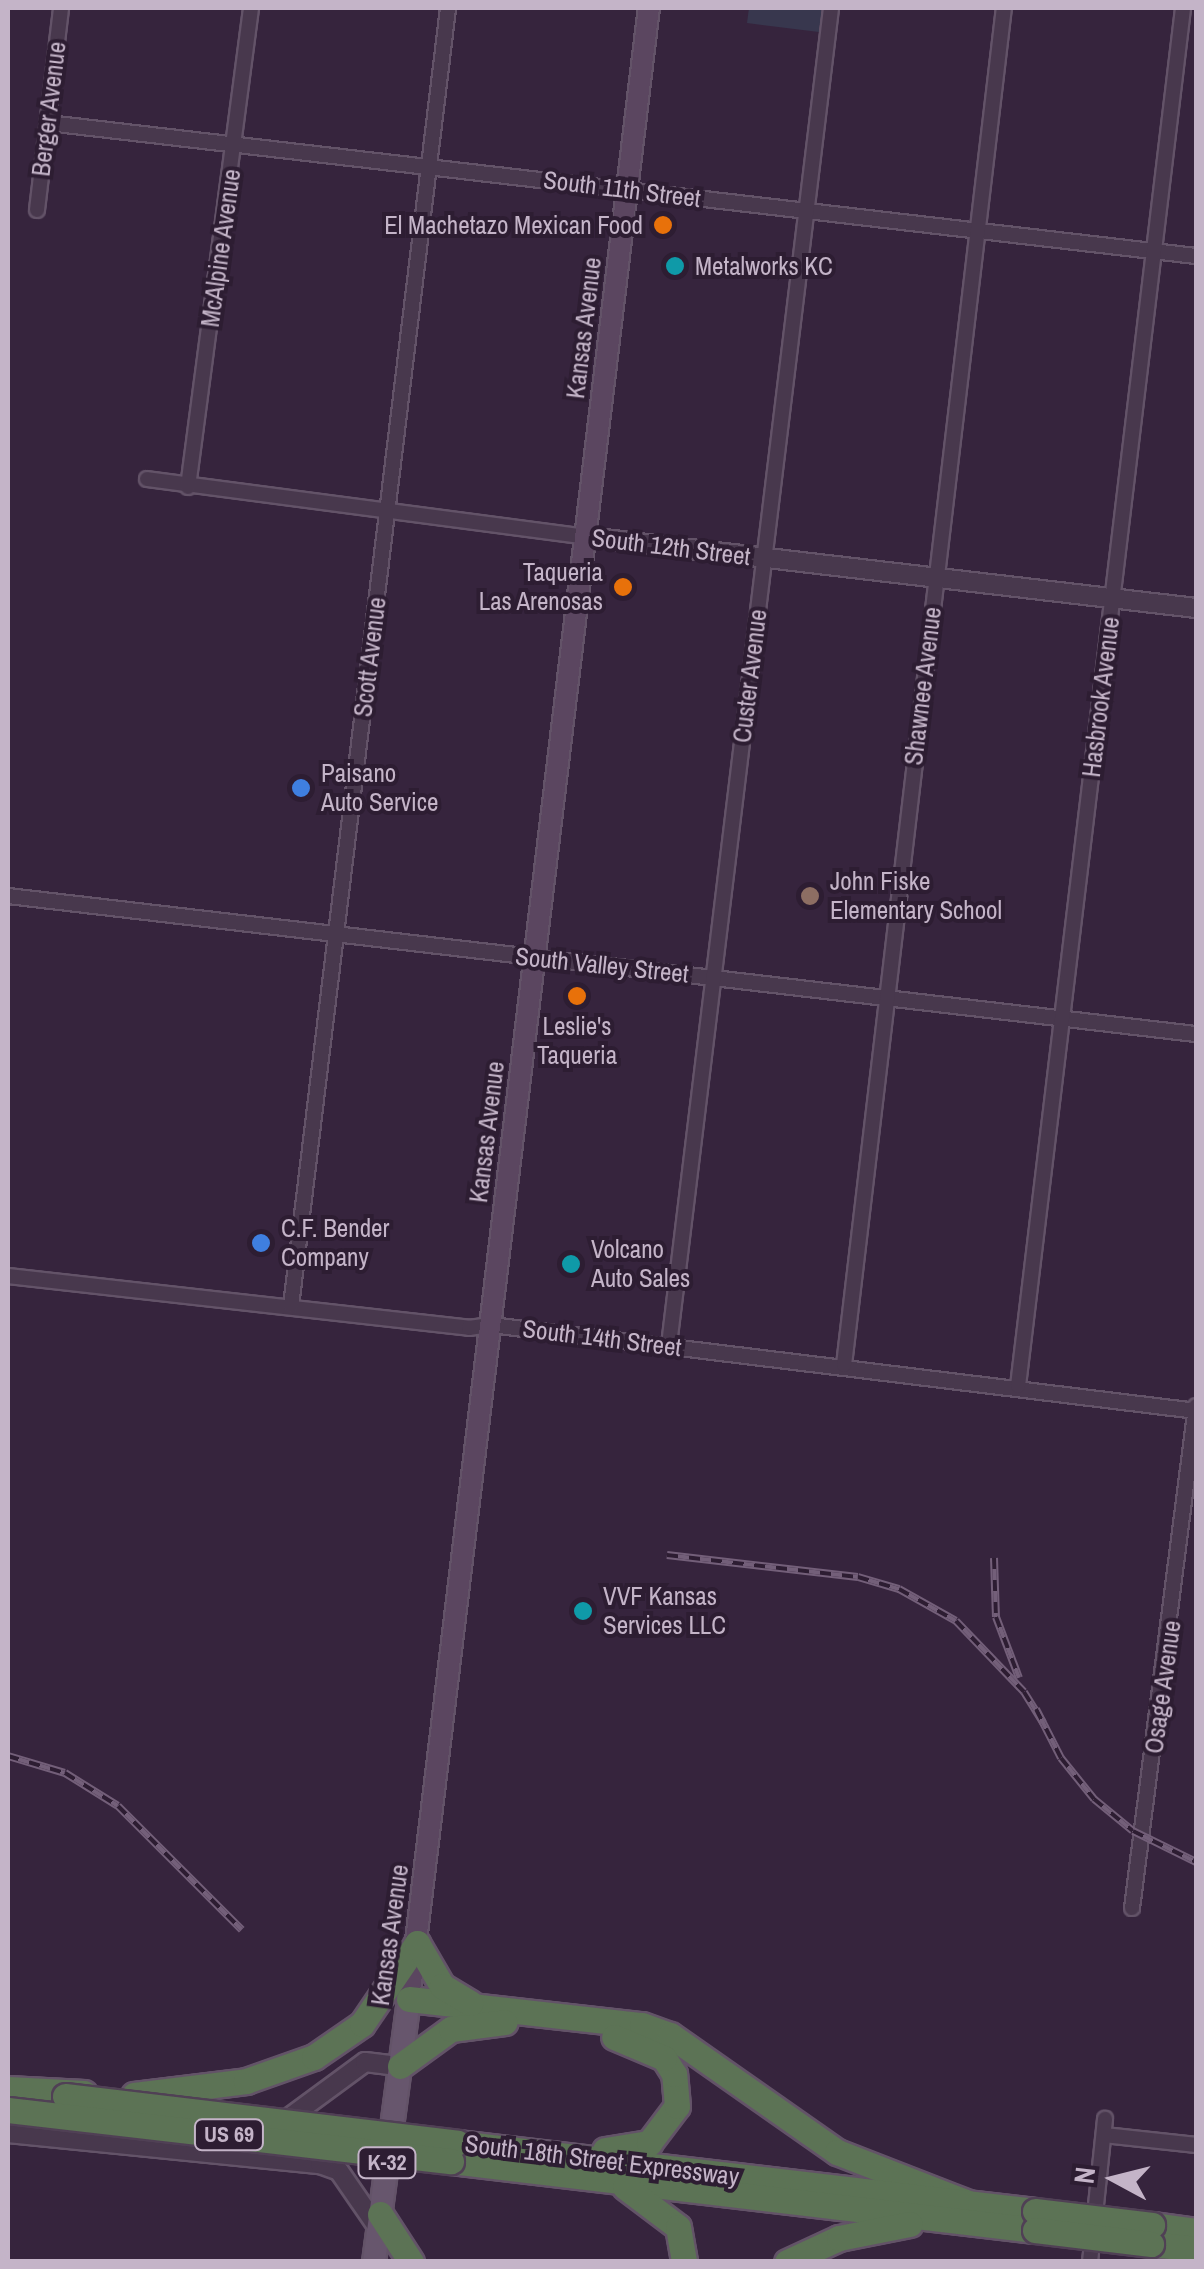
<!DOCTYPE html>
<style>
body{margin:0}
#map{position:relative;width:1204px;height:2269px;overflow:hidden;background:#36243d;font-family:"Archivo Narrow",sans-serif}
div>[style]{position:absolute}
.green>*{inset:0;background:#38374e}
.roads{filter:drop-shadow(2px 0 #635368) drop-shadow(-2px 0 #635368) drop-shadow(0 2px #635368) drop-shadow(0 -2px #635368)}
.minor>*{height:14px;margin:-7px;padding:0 7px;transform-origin:7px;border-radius:7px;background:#48384d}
.tertiary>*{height:18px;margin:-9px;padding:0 9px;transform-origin:9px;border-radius:9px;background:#48384d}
.secondary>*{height:20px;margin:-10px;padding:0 10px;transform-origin:10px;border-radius:10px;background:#5b4660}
.primary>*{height:22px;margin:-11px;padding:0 11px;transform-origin:11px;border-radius:11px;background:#67566d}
.motorway>*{height:25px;margin:-12.5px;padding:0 12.5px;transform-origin:12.5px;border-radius:12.5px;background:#5c7355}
.rail>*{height:8px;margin-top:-4px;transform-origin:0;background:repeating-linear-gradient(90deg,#2d1d32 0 11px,#735f79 0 22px);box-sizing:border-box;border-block:2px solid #735f79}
.bridges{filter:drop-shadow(2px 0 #504055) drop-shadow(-2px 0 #504055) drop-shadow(0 2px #504055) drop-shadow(0 -2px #504055)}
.motorway-bridge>*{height:25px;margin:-12.5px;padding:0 12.5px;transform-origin:12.5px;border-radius:12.5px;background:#5c7355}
.dots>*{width:28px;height:28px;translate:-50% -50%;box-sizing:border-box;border:5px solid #2d1d32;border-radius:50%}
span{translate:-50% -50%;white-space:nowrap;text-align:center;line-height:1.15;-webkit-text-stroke:8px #2d1d32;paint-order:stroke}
.shield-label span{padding:2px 8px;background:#2d1d32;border:2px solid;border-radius:8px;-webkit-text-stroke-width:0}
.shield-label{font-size:22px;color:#c4b4c8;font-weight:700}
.street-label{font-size:25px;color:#c4b4c8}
.poi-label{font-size:25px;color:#c4b4c8}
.right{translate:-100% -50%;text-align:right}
.left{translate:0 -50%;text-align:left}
.frame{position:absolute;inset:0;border:10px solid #c4b4c8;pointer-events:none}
.north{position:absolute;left:1064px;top:2129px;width:100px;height:100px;-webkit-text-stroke:8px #2d1d32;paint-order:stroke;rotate:277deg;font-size:28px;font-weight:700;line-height:40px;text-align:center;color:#c4b4c8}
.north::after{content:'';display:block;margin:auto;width:35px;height:45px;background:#c4b4c8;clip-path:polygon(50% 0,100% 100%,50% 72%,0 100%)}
</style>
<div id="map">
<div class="green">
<div style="clip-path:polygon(749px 8px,822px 8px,819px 32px,747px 23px)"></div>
</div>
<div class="roads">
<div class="minor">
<div style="left:48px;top:123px;width:1156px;rotate:6.61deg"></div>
<div style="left:37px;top:210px;width:203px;rotate:-83.2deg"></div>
<div style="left:147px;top:479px;width:444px;rotate:7.5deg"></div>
<div style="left:188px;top:487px;width:483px;rotate:-82.5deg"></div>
<div style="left:8px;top:896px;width:1196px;rotate:6.63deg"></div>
<div style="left:8px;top:1276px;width:464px;rotate:6.4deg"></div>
<div style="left:469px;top:1328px;width:22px;rotate:-8deg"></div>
<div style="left:491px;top:1325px;width:710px;rotate:6.95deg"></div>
<div style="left:291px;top:1306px;width:1307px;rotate:-83.1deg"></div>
<div style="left:669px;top:1345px;width:1347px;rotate:-83.09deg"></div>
<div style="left:844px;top:1365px;width:1366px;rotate:-83.28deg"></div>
<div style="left:1018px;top:1386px;width:1388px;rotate:-83.17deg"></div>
<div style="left:1132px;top:1908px;width:506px;rotate:-82.73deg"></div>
<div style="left:1104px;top:2135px;width:93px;rotate:6.2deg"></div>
<div style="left:1090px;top:2262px;width:144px;rotate:-84deg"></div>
</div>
<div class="tertiary">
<div style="left:587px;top:537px;width:613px;rotate:6.65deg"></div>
<div style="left:278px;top:2126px;width:108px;rotate:-36.3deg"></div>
<div style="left:365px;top:2062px;width:35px;rotate:7deg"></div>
<div style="left:8px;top:2133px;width:314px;rotate:5.7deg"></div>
<div style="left:320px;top:2164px;width:20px;rotate:20deg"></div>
<div style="left:339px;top:2171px;width:70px;rotate:55.4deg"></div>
</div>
<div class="secondary">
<div style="left:409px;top:1999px;width:2005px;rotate:-83.13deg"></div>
</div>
<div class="primary">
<div style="left:374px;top:2262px;width:265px;rotate:-82.4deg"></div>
</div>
<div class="motorway">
<div style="left:409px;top:1999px;width:234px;rotate:6.4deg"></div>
<div style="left:642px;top:2025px;width:30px;rotate:20deg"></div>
<div style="left:670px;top:2035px;width:204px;rotate:35deg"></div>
<div style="left:837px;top:2152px;width:138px;rotate:21.2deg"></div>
<div style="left:400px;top:2066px;width:63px;rotate:-36deg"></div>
<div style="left:451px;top:2029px;width:54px;rotate:-7.4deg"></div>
<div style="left:8px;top:2089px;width:76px;rotate:3deg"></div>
<div style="left:134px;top:2095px;width:113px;rotate:-7.1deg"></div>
<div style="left:246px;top:2081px;width:72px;rotate:-19.4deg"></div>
<div style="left:314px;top:2057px;width:58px;rotate:-34.5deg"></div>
<div style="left:362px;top:2024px;width:98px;rotate:-55.8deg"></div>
<div style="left:417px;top:1943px;width:50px;rotate:59.8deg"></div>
<div style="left:442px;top:1986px;width:33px;rotate:31deg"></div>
<div style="left:457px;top:2143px;width:582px;rotate:6.71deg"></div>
<div style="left:605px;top:2150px;width:45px;rotate:-9deg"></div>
<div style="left:649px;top:2143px;width:46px;rotate:-52.9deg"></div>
<div style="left:677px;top:2106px;width:32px;rotate:-95deg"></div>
<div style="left:674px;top:2074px;width:19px;rotate:-122deg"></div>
<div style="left:664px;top:2058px;width:54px;rotate:-157.2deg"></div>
<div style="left:451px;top:2161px;width:588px;rotate:6.74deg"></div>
<div style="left:625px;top:2187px;width:66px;rotate:37deg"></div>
<div style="left:678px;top:2227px;width:36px;rotate:80deg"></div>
<div style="left:380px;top:2214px;width:57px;rotate:57.1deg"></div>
<div style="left:1152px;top:2225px;width:44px;rotate:7.8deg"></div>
<div style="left:1151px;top:2244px;width:45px;rotate:6.3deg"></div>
<div style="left:787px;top:2262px;width:57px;rotate:-24.8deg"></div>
<div style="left:839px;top:2238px;width:72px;rotate:-11.2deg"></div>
</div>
</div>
<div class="rail">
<div style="left:667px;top:1555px;width:192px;rotate:6.6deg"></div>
<div style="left:858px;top:1577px;width:43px;rotate:16.3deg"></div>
<div style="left:899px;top:1589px;width:65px;rotate:29.3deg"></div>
<div style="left:956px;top:1621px;width:98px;rotate:46.2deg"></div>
<div style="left:1024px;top:1692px;width:36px;rotate:58deg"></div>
<div style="left:994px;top:1558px;width:59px;rotate:88.1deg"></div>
<div style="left:996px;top:1617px;width:65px;rotate:69.3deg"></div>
<div style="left:1036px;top:1709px;width:55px;rotate:63deg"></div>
<div style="left:1061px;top:1758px;width:53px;rotate:51.2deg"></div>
<div style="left:1094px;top:1799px;width:50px;rotate:39.4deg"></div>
<div style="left:1133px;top:1831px;width:70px;rotate:26.2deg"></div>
<div style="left:8px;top:1756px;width:59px;rotate:16.6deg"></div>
<div style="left:65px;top:1773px;width:62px;rotate:31.9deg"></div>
<div style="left:118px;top:1806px;width:175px;rotate:45deg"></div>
</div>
<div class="bridges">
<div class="motorway-bridge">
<div style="left:65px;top:2096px;width:395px;rotate:6.8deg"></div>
<div style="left:8px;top:2110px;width:446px;rotate:6.6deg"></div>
<div style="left:1035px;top:2211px;width:118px;rotate:6.8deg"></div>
<div style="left:1035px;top:2230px;width:117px;rotate:6.9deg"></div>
</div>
</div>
<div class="dots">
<div style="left:663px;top:225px;background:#e8710a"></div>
<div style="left:675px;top:266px;background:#0f9aa8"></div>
<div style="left:623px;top:587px;background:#e8710a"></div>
<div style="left:301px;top:788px;background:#3f7fe0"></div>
<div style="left:810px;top:896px;background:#8d6e63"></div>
<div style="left:577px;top:996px;background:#e8710a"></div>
<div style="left:261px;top:1243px;background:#3f7fe0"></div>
<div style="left:571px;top:1264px;background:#0f9aa8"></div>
<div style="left:583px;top:1611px;background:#0f9aa8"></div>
</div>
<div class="shield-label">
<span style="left:229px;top:2135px">US 69</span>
<span style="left:387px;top:2163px">K-32</span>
</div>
<div class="street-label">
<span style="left:49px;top:109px;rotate:-83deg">Berger Avenue</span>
<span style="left:622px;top:189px;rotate:7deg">South 11th Street</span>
<span style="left:221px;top:248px;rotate:-82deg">McAlpine Avenue</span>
<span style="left:584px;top:328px;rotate:-83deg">Kansas Avenue</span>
<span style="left:671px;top:547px;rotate:7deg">South 12th Street</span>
<span style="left:370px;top:657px;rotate:-83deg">Scott Avenue</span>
<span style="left:750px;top:676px;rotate:-83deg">Custer Avenue</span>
<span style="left:923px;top:686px;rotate:-83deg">Shawnee Avenue</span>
<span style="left:1101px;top:697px;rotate:-83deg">Hasbrook Avenue</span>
<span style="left:602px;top:965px;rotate:6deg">South Valley Street</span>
<span style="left:487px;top:1132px;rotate:-83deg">Kansas Avenue</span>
<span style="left:602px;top:1338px;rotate:7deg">South 14th Street</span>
<span style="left:1163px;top:1687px;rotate:-82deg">Osage Avenue</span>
<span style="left:390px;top:1935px;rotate:-82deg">Kansas Avenue</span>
<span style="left:602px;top:2160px;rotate:7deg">South 18th Street Expressway</span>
</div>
<div class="poi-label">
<span class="right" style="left:643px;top:225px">El Machetazo Mexican Food</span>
<span class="left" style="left:695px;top:266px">Metalworks KC</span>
<span class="right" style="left:603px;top:587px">Taqueria<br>Las Arenosas</span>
<span class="left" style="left:321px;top:788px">Paisano<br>Auto Service</span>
<span class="left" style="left:830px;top:896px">John Fiske<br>Elementary School</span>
<span style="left:577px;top:1041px">Leslie's<br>Taqueria</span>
<span class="left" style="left:281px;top:1243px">C.F. Bender<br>Company</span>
<span class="left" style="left:591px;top:1264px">Volcano<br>Auto Sales</span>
<span class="left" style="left:603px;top:1611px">VVF Kansas<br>Services LLC</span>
</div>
<div class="frame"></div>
<div class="north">N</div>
</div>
